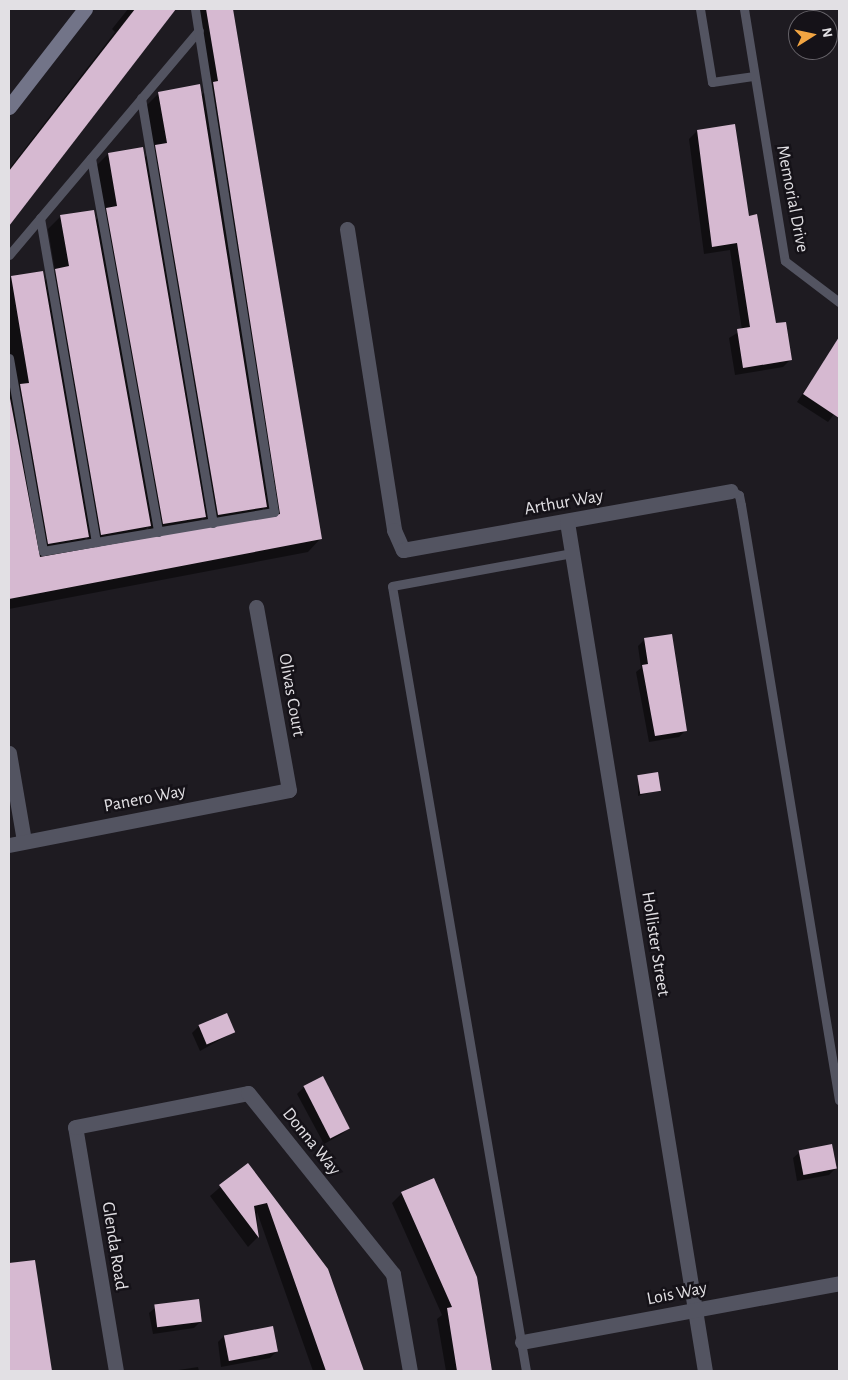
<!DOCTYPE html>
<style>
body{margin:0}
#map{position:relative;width:848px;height:1380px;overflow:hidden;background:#1e1b21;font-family:"Alegreya Sans",sans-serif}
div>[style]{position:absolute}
.shadow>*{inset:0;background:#0007}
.building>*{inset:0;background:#d6b9d1;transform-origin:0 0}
.lane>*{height:9px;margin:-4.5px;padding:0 4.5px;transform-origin:4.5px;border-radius:4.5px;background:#535461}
.street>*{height:15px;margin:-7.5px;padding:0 7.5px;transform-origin:7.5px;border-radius:7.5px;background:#535461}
.secondary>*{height:15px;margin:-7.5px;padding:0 7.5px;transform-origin:7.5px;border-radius:7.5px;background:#727488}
span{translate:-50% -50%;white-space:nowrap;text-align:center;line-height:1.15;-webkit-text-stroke:5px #151218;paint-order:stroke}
.street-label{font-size:18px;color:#e2e0e4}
.frame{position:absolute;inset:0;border:10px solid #e2e0e4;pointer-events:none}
.north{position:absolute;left:788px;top:10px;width:50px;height:50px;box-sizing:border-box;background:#151218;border:1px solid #67646a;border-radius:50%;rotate:80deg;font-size:14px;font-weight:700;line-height:20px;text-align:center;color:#e2e0e4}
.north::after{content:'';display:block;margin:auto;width:18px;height:22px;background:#f2a542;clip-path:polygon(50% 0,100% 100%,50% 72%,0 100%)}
</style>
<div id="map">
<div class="shadow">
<div style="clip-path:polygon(128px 9px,174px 9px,9px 224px,9px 169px,115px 32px,112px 29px)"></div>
<div style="clip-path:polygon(evenodd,195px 9px,231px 9px,321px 538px,308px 552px,9px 609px,9px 278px,42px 272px,43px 282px,55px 271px,48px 229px,61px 216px,95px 221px,103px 212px,95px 167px,108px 154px,144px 158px,153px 149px,146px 106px,159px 93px,201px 95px,205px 92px,195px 9px,264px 508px,266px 518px,250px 522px,264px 508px,195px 9px,203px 518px,205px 528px,116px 545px,136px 539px,148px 527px,150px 537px,191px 530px,203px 518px,195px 9px,87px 537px,89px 549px,72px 552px,87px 537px)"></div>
<div style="clip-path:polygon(697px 131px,748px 217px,775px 324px,790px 360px,783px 367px,735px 375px,729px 338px,742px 330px,730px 250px,704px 254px,689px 139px)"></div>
<div style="clip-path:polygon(830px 353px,839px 359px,839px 408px,828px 422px,797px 402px)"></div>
<div style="clip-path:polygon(645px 639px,686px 730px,679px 737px,649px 742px,636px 672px,641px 668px,638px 646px)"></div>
<div style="clip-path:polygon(638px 776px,659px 790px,638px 796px)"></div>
<div style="clip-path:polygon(199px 1026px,234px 1032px,200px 1051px,192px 1033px)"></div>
<div style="clip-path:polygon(304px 1087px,349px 1128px,342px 1134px,324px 1144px,297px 1094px)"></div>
<div style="clip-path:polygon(800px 1152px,836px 1168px,829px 1175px,797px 1181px,793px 1158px)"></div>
<div style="clip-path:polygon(247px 1164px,327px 1270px,363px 1371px,313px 1371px,257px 1212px,258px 1237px,248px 1247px,210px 1196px)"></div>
<div style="clip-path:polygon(402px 1193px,476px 1277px,491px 1371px,446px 1371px,437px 1319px,442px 1315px,392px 1203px)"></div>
<div style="clip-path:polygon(33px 1261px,51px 1371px,9px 1371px,9px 1265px)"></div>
<div style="clip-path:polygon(156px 1307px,201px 1321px,194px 1328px,153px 1334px,149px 1313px)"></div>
<div style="clip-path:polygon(272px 1327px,276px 1352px,270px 1358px,221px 1367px,218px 1342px,224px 1336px)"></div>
<div style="clip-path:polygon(198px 1367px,199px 1371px,172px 1371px)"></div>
</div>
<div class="building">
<div style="clip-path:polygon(135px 9px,176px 9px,9px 226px,9px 171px)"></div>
<div style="clip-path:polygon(206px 9px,233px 9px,322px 539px,9px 599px,9px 393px,40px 557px,280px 514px,213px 82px,218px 81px)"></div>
<div style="clip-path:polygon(200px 84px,267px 507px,218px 515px,155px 145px,167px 143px,158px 92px)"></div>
<div style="clip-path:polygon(735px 124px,749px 216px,757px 214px,776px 323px,786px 322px,792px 360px,743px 368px,737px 329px,750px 327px,737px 243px,712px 247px,697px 130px)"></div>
<div style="clip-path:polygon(143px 147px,206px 517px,163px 524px,106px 208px,117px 206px,108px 153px)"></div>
<div style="clip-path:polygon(94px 210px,151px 526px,101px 535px,55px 269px,69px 266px,60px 215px)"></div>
<div style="clip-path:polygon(43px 271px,89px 537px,48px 544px,20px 384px,29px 383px,11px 276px)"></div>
<div style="clip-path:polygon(839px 337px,839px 418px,803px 394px)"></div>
<div style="clip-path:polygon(672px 634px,687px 731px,655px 736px,642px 665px,648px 664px,644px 638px)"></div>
<div style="left:658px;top:772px;width:19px;height:21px;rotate:81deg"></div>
<div style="left:227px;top:1013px;width:21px;height:31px;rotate:67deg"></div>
<div style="left:323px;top:1076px;width:59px;height:22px;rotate:63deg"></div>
<div style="left:832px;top:1144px;width:25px;height:34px;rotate:79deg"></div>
<div style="clip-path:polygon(248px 1163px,328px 1269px,364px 1371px,326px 1371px,267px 1203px,254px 1206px,259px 1238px,219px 1185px)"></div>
<div style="clip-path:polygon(434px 1178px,477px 1277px,492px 1371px,457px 1371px,447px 1308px,452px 1307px,401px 1192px)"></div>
<div style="clip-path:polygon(35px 1260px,52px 1371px,9px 1371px,9px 1263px)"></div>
<div style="left:199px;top:1299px;width:23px;height:45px;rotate:83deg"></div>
<div style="left:273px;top:1326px;width:26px;height:50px;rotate:79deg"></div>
</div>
<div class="lane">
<div style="left:700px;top:9px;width:74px;rotate:80.7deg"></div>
<div style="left:712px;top:82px;width:41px;rotate:-8.3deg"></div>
<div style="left:744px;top:9px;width:255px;rotate:80.8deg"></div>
<div style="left:785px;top:261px;width:68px;rotate:37.2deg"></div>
<div style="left:141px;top:98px;width:431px;rotate:80.4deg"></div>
<div style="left:91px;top:158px;width:380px;rotate:79.8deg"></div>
<div style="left:40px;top:218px;width:329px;rotate:80.2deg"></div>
<div style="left:9px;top:255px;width:294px;rotate:-49.8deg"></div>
<div style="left:9px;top:358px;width:196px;rotate:80deg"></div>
<div style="left:43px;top:551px;width:234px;rotate:-9.6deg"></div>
<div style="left:274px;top:512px;width:509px;rotate:-98.93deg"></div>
<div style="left:731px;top:491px;width:9px;rotate:27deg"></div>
<div style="left:739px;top:495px;width:10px;rotate:79deg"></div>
<div style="left:741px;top:505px;width:603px;rotate:80.65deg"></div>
<div style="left:526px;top:1371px;width:796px;rotate:-99.69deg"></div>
<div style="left:392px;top:586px;width:183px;rotate:-10.4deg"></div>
</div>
<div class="street">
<div style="left:347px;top:229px;width:305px;rotate:81.1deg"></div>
<div style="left:394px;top:530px;width:22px;rotate:66deg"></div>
<div style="left:403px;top:550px;width:333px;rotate:-10.2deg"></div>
<div style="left:567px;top:522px;width:860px;rotate:80.77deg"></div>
<div style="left:9px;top:753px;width:89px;rotate:80.3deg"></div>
<div style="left:9px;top:845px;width:285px;rotate:-11.1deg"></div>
<div style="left:289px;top:790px;width:186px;rotate:-100.2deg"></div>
<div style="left:522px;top:1342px;width:322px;rotate:-10.5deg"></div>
<div style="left:116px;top:1371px;width:247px;rotate:-99.5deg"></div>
<div style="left:75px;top:1127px;width:176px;rotate:-11.1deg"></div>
<div style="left:248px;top:1093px;width:232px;rotate:51.3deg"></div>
<div style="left:393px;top:1274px;width:98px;rotate:80.1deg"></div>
</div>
<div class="secondary">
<div style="left:9px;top:107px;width:124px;rotate:-52.2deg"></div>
</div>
<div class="street-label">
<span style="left:792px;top:199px;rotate:79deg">Memorial Drive</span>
<span style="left:564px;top:503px;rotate:-10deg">Arthur Way</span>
<span style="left:291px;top:695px;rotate:80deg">Olivas Court</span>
<span style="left:145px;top:799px;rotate:-11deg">Panero Way</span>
<span style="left:655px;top:944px;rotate:81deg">Hollister Street</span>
<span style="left:311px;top:1142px;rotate:51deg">Donna Way</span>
<span style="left:114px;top:1246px;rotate:81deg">Glenda Road</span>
<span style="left:677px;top:1294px;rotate:-11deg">Lois Way</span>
</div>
<div class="frame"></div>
<div class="north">N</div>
</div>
